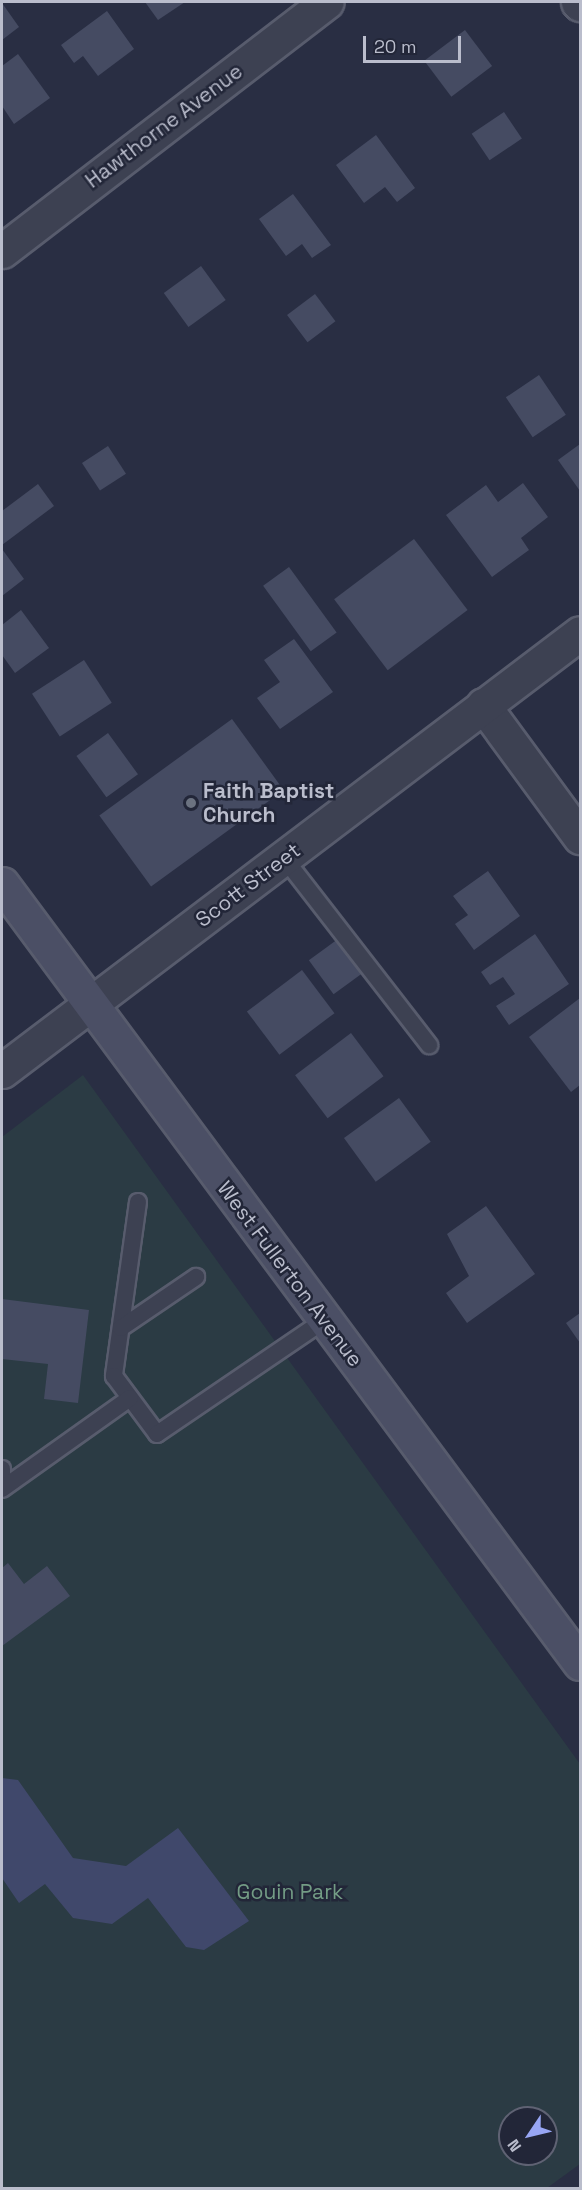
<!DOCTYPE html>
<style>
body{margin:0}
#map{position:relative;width:582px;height:2190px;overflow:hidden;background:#292e43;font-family:"Space Grotesk",sans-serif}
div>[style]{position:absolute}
.green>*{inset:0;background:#2b3b44}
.water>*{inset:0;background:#40486b}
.building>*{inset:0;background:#454b62;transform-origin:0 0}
.roads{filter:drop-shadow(2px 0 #585c6d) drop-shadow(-2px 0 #585c6d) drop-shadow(0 2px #585c6d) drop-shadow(0 -2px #585c6d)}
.lane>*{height:16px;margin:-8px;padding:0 8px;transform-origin:8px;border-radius:8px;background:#3d4152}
.street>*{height:33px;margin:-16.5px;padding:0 16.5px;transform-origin:16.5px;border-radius:16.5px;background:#3d4152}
.secondary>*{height:33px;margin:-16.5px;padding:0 16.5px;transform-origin:16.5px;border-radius:16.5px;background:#4b4f65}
.dots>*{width:16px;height:16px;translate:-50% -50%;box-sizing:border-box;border:3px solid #222638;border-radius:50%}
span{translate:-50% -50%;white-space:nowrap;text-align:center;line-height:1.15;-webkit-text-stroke:5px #222638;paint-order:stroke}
.street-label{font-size:21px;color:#babdcc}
.poi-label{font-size:21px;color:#babdcc;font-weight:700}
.left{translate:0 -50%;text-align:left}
.park-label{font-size:21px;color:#739c85}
.frame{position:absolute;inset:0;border:3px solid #babdcc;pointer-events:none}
.north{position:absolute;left:498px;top:2106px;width:60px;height:60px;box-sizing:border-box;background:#222638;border:2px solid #5f6273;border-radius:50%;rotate:235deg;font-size:16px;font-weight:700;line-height:24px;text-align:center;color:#babdcc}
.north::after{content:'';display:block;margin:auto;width:21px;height:27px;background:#98a6f4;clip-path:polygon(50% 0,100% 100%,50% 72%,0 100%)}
.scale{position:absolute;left:363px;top:36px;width:98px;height:27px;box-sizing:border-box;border:3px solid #babdcc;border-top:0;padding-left:8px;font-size:18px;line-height:21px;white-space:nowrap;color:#babdcc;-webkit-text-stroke:4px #222638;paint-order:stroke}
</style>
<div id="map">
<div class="green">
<div style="clip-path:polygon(evenodd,83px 1075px,580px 1764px,580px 2164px,547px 2188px,2px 2188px,2px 1137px,83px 1075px,510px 2118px,546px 2118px,546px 2154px,510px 2154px,510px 2118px)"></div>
</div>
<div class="water">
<div style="clip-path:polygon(2px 1778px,18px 1780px,73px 1858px,126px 1866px,178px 1828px,249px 1921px,204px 1950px,186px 1947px,148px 1898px,112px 1924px,73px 1918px,45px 1884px,19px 1903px,2px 1878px)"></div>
</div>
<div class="building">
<div style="clip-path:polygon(145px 2px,185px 2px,158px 20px)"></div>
<div style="clip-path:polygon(2px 3px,19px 27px,2px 40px)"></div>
<div style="clip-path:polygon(107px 11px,134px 49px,98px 76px,83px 56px,74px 63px,61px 45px)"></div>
<div style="left:465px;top:30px;width:45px;height:51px;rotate:53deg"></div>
<div style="clip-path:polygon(18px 54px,50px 98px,14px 124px,2px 106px,2px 66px)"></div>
<div style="left:504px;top:112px;width:32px;height:39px;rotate:56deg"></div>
<div style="clip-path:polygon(376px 135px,415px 188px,397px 202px,385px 187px,364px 203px,336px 165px)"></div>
<div style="clip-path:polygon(293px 194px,331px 245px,312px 258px,302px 244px,286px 256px,259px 219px)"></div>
<div style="left:201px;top:266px;width:42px;height:46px;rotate:54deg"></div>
<div style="left:315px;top:294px;width:34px;height:35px;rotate:53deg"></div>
<div style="left:539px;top:375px;width:48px;height:40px;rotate:56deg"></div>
<div style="clip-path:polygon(580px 444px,580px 491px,558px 460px)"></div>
<div style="left:108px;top:446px;width:33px;height:31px;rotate:57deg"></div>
<div style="clip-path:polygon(523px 483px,548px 517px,521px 538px,529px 550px,492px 577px,446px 515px,486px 485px,498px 502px)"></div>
<div style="clip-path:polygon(38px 484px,54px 506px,2px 545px,2px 511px)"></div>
<div style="left:414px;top:539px;width:89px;height:100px;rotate:53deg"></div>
<div style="clip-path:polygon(2px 549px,24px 579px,2px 596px)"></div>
<div style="left:289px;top:567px;width:81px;height:32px;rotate:54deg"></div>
<div style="clip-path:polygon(21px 610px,49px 648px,15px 673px,2px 655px,2px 625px)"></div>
<div style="clip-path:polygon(294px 639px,333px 692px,280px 729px,257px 698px,280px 682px,264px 660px)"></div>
<div style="left:84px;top:660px;width:51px;height:62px;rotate:57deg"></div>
<div style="left:232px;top:719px;width:88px;height:164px;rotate:54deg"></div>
<div style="left:108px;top:733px;width:51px;height:39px;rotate:54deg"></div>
<div style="clip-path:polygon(488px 871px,520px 916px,474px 950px,455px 924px,468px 915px,453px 896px)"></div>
<div style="clip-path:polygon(535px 934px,569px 984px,509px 1025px,496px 1006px,515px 994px,503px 977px,490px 985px,481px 972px)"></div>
<div style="left:338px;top:939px;width:42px;height:36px;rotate:54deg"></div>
<div style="left:302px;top:970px;width:54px;height:69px;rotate:53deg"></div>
<div style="clip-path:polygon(580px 998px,580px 1085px,571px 1092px,529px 1037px)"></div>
<div style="left:351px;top:1033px;width:54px;height:70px;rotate:53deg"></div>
<div style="left:399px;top:1098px;width:54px;height:68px;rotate:54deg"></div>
<div style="clip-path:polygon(486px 1206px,535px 1274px,467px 1323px,446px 1293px,469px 1276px,447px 1234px)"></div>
<div style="clip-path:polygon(2px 1299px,89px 1310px,78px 1403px,44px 1399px,48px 1364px,2px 1359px)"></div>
<div style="clip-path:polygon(580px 1313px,580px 1343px,566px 1323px)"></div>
<div style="clip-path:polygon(8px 1563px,24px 1584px,47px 1566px,70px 1596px,2px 1646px,2px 1568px)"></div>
</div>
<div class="roads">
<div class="lane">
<div style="left:284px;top:858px;width:237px;rotate:52.2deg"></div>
<div style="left:138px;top:1202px;width:176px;rotate:97.9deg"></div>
<div style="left:114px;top:1376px;width:72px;rotate:53.4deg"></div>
<div style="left:157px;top:1434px;width:203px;rotate:-34.2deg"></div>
<div style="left:121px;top:1328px;width:91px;rotate:-34.2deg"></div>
<div style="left:2px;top:1469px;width:18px;rotate:90deg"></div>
<div style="left:2px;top:1489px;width:157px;rotate:-35.4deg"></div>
</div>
<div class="street">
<div style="left:578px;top:2px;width:3px;rotate:45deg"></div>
<div style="left:2px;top:251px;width:409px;rotate:-37.5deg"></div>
<div style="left:483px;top:705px;width:164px;rotate:53.7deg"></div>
<div style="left:2px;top:1071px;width:725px;rotate:-37.15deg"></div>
</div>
<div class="secondary">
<div style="left:2px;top:884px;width:970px;rotate:53.43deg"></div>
</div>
</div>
<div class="dots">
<div style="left:191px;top:803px;background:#6b7280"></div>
</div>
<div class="street-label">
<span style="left:164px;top:126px;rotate:-37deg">Hawthorne Avenue</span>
<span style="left:248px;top:885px;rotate:-37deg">Scott Street</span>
<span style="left:290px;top:1274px;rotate:53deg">West Fullerton Avenue</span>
</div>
<div class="poi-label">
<span class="left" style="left:203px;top:803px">Faith Baptist<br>Church</span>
</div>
<div class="park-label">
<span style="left:290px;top:1892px">Gouin Park</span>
</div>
<div class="frame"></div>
<div class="north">N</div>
<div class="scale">20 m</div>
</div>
